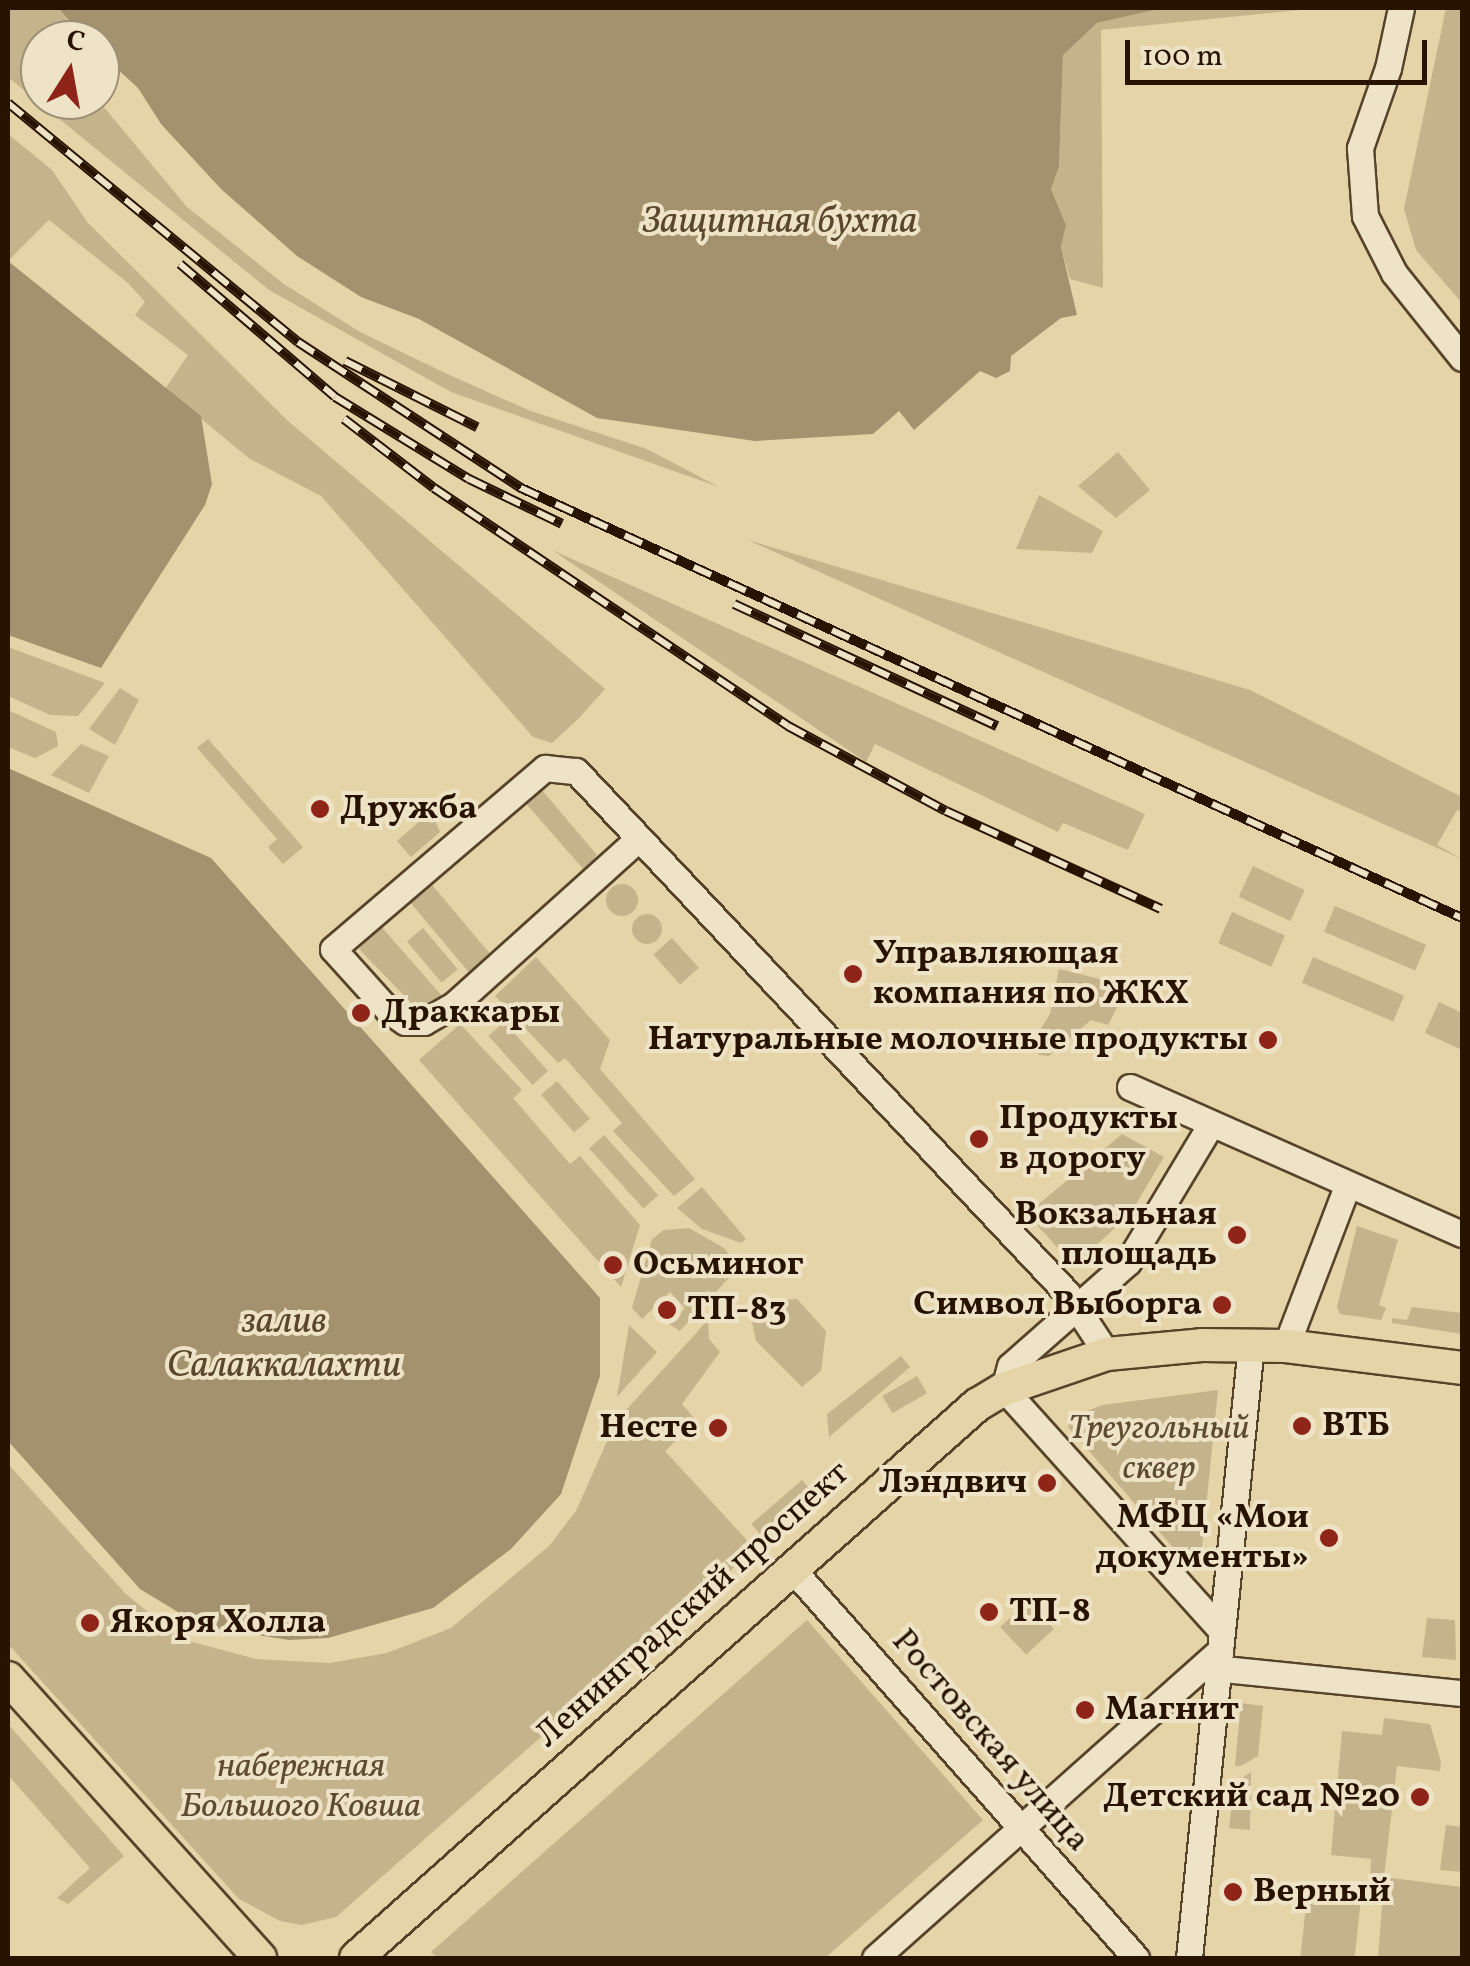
<!DOCTYPE html>
<meta charset="utf-8">
<style>
body{margin:0}
#map{position:relative;width:1470px;height:1966px;overflow:hidden;background:#e5d4a7;font-family:Vollkorn,serif}
div>[style]{position:absolute}
.green>*{inset:0;background:#c5b38b;transform-origin:0 0}
.round{border-radius:50%}
.water>*{inset:0;background:#a4926e}
.roads{filter:drop-shadow(2px 0 #56432a) drop-shadow(-2px 0 #56432a) drop-shadow(0 2px #56432a) drop-shadow(0 -2px #56432a)}
.minor>*{height:25px;margin:-12.5px;padding:0 12.5px;transform-origin:12.5px;border-radius:12.5px;background:#eee3c6}
.major>*{height:32px;margin:-16px;padding:0 16px;transform-origin:16px;border-radius:16px;background:#e5d4a7}
.rail>*{height:10px;margin-top:-5px;transform-origin:0;background:repeating-linear-gradient(90deg,#eee3c6 0 19px,#271300 0 38px);box-sizing:border-box;border-block:2px solid #271300}
.dots>*{width:28px;height:28px;translate:-50% -50%;box-sizing:border-box;border:5px solid #eee3c6;border-radius:50%}
span{translate:-50% -50%;white-space:nowrap;text-align:center;line-height:1.15;-webkit-text-stroke:8px #eee3c6;paint-order:stroke}
.poi-label{font-size:35px;color:#271300;font-weight:700}
.left{translate:0 -50%;text-align:left}
.right{translate:-100% -50%;text-align:right}
.park-label{font-size:35px;color:#5e4b31;font-style:italic}
.street-label{font-size:35px;color:#271300}
.water-label{font-size:38px;color:#59462c;font-style:italic}
.frame{position:absolute;inset:0;border:10px solid #271300;pointer-events:none}
.north{position:absolute;left:20px;top:20px;width:100px;height:100px;box-sizing:border-box;background:#eee3c6;border:2px solid #9e9077;border-radius:50%;rotate:11deg;font-size:28px;font-weight:700;line-height:40px;text-align:center;color:#271300}
.north::after{content:'';display:block;margin:auto;width:35px;height:45px;background:#8f2418;clip-path:polygon(50% 0,100% 100%,50% 72%,0 100%)}
.scale{position:absolute;left:1125px;top:40px;width:302px;height:45px;box-sizing:border-box;border:5px solid #271300;border-top:0;padding-left:12px;font-size:30px;line-height:35px;white-space:nowrap;color:#271300;-webkit-text-stroke:8px #eee3c6;paint-order:stroke}
</style>
<div id="map">
<div class="green">
<div style="clip-path:polygon(8px 8px,58px 8px,77px 32px,75px 40px,40px 40px,40px 100px,98px 100px,187px 207px,284px 284px,360px 332px,443px 372px,528px 410px,647px 449px,719px 487px,451px 392px,269px 290px,8px 77px)"></div>
<div style="clip-path:polygon(1163px 8px,1319px 8px,1101px 30px,1103px 288px,1070px 279px,1061px 247px,1066px 225px,1051px 189px,1059px 167px,1063px 54px,1097px 23px)"></div>
<div style="clip-path:polygon(1446px 8px,1462px 8px,1462px 303px,1416px 250px,1404px 209px)"></div>
<div style="clip-path:polygon(8px 134px,52px 170px,88px 223px,288px 421px,605px 689px,578px 719px,552px 743px,533px 737px,321px 496px,250px 459px,165px 389px,188px 355px,135px 315px,145px 302px,128px 283px,49px 220px,8px 261px)"></div>
<div style="clip-path:polygon(1118px 452px,1150px 490px,1116px 518px,1078px 486px)"></div>
<div style="clip-path:polygon(1039px 495px,1103px 531px,1092px 553px,1016px 549px)"></div>
<div style="clip-path:polygon(748px 540px,1250px 690px,1462px 797px,1462px 812px,1457px 810px,1437px 845px,1462px 859px)"></div>
<div style="clip-path:polygon(552px 550px,1145px 814px,1128px 850px,1063px 823px,1058px 832px,875px 744px,866px 762px)"></div>
<div style="clip-path:polygon(8px 647px,105px 683px,78px 716px,50px 715px,8px 696px)"></div>
<div style="clip-path:polygon(120px 688px,139px 700px,115px 745px,89px 729px)"></div>
<div style="clip-path:polygon(8px 710px,56px 732px,58px 746px,35px 758px,8px 747px)"></div>
<div style="clip-path:polygon(208px 739px,303px 847px,283px 864px,268px 847px,277px 839px,197px 748px)"></div>
<div style="clip-path:polygon(81px 744px,109px 756px,89px 793px,51px 775px)"></div>
<div style="clip-path:polygon(541px 789px,597px 855px,585px 871px,522px 799px)"></div>
<div style="clip-path:polygon(431px 811px,440px 832px,411px 857px,397px 841px)"></div>
<div style="left:1253px;top:866px;width:57px;height:34px;rotate:25deg"></div>
<div style="left:428px;top:880px;width:97px;height:28px;rotate:50deg"></div>
<div class="round" style="left:606px;top:884px;width:32px;height:32px"></div>
<div style="left:1335px;top:906px;width:99px;height:28px;rotate:23deg"></div>
<div style="left:1232px;top:912px;width:58px;height:34px;rotate:24deg"></div>
<div class="round" style="left:632px;top:914px;width:30px;height:30px"></div>
<div style="clip-path:polygon(379px 924px,442px 996px,421px 1013px,359px 949px)"></div>
<div style="left:423px;top:928px;width:54px;height:21px;rotate:50deg"></div>
<div style="left:672px;top:938px;width:40px;height:25px;rotate:48deg"></div>
<div style="clip-path:polygon(536px 957px,610px 1040px,600px 1069px,695px 1179px,674px 1196px,613px 1131px,622px 1123px,565px 1058px,558px 1063px,495px 996px)"></div>
<div style="left:1313px;top:957px;width:99px;height:28px;rotate:23deg"></div>
<div style="clip-path:polygon(1059px 969px,1128px 986px,1108px 1025px,1091px 1020px,1049px 1056px,1039px 1055px,1034px 1044px,1044px 1035px,1040px 1030px,1050px 1014px)"></div>
<div style="clip-path:polygon(1439px 1002px,1462px 1013px,1462px 1050px,1425px 1033px)"></div>
<div style="left:504px;top:1022px;width:66px;height:21px;rotate:48deg"></div>
<div style="clip-path:polygon(460px 1024px,522px 1090px,513px 1098px,570px 1164px,580px 1156px,640px 1225px,621px 1287px,419px 1060px)"></div>
<div style="left:557px;top:1081px;width:50px;height:21px;rotate:49deg"></div>
<div style="clip-path:polygon(1122px 1134px,1164px 1157px,1130px 1214px,1074px 1266px,1027px 1214px)"></div>
<div style="left:604px;top:1135px;width:81px;height:20px;rotate:48deg"></div>
<div style="clip-path:polygon(702px 1187px,746px 1239px,741px 1243px,702px 1229px,677px 1208px)"></div>
<div style="clip-path:polygon(1357px 1226px,1398px 1240px,1379px 1305px,1386px 1308px,1381px 1320px,1340px 1314px,1337px 1307px)"></div>
<div style="clip-path:polygon(689px 1228px,724px 1248px,738px 1268px,680px 1331px,669px 1324px,685px 1308px,670px 1292px,642px 1319px,632px 1308px,652px 1239px,664px 1230px)"></div>
<div style="clip-path:polygon(797px 1299px,826px 1331px,821px 1371px,802px 1387px,756px 1341px,751px 1316px,765px 1301px)"></div>
<div style="clip-path:polygon(1412px 1307px,1462px 1313px,1462px 1334px,1392px 1323px,1392px 1318px,1407px 1320px)"></div>
<div style="clip-path:polygon(708px 1320px,709px 1339px,720px 1352px,682px 1404px,697px 1421px,665px 1451px,755px 1549px,336px 1917px,302px 1925px,280px 1921px,239px 1899px,8px 1644px,8px 1464px,126px 1594px,181px 1639px,256px 1659px,329px 1663px,387px 1653px,451px 1628px,549px 1546px,576px 1511px,616px 1421px)"></div>
<div style="clip-path:polygon(629px 1325px,657px 1352px,617px 1397px)"></div>
<div style="clip-path:polygon(901px 1356px,910px 1367px,829px 1437px,827px 1414px)"></div>
<div style="left:917px;top:1376px;width:20px;height:40px;rotate:60deg"></div>
<div style="clip-path:polygon(1218px 1390px,1200px 1567px,1190px 1567px,1068px 1427px,1071px 1417px,1103px 1405px)"></div>
<div style="left:802px;top:1480px;width:21px;height:67px;rotate:49deg"></div>
<div style="left:1028px;top:1601px;width:38px;height:38px;rotate:47deg"></div>
<div style="clip-path:polygon(1427px 1618px,1455px 1620px,1456px 1660px,1422px 1657px)"></div>
<div style="clip-path:polygon(807px 1620px,983px 1820px,825px 1958px,437px 1958px,431px 1952px)"></div>
<div style="clip-path:polygon(1241px 1703px,1263px 1706px,1258px 1756px,1241px 1766px,1235px 1766px)"></div>
<div style="clip-path:polygon(1384px 1718px,1430px 1724px,1441px 1762px,1440px 1771px,1397px 1766px,1384px 1877px,1462px 1887px,1462px 1958px,1378px 1958px,1382px 1906px,1370px 1881px,1371px 1859px,1331px 1855px,1342px 1731px,1382px 1735px)"></div>
<div style="clip-path:polygon(8px 1724px,124px 1856px,68px 1904px,57px 1898px,90px 1868px,8px 1775px)"></div>
<div style="clip-path:polygon(1251px 1772px,1250px 1830px,1229px 1828px,1234px 1784px)"></div>
<div style="clip-path:polygon(1446px 1825px,1462px 1827px,1462px 1872px,1440px 1870px)"></div>
<div style="left:1307px;top:1895px;width:54px;height:63px;rotate:6deg"></div>
</div>
<div class="water">
<div style="clip-path:polygon(58px 8px,1163px 8px,1097px 23px,1063px 55px,1059px 167px,1051px 189px,1066px 225px,1061px 247px,1077px 315px,1061px 318px,1011px 356px,1010px 371px,996px 378px,980px 371px,914px 430px,899px 411px,873px 434px,755px 441px,597px 418px,419px 319px,361px 297px,297px 256px,221px 189px,161px 124px,138px 88px,100px 53px,100px 40px,86px 40px)"></div>
<div style="clip-path:polygon(8px 261px,201px 416px,212px 484px,205px 505px,101px 668px,8px 635px)"></div>
<div style="clip-path:polygon(8px 768px,211px 858px,600px 1298px,600px 1376px,561px 1494px,511px 1549px,433px 1608px,328px 1638px,289px 1640px,201px 1626px,140px 1589px,8px 1441px)"></div>
</div>
<div class="roads">
<div class="minor">
<div style="left:1401px;top:8px;width:61px;rotate:102.2deg"></div>
<div style="left:1388px;top:68px;width:85px;rotate:109.3deg"></div>
<div style="left:1360px;top:148px;width:68px;rotate:85.8deg"></div>
<div style="left:1365px;top:216px;width:64px;rotate:63deg"></div>
<div style="left:1394px;top:273px;width:109px;rotate:51.3deg"></div>
<div style="left:638px;top:839px;width:246px;rotate:138deg"></div>
<div style="left:455px;top:1004px;width:36px;rotate:150deg"></div>
<div style="left:424px;top:1022px;width:19px;rotate:180deg"></div>
<div style="left:405px;top:1022px;width:21px;rotate:-145deg"></div>
<div style="left:388px;top:1010px;width:82px;rotate:-132deg"></div>
<div style="left:333px;top:949px;width:279px;rotate:-40.5deg"></div>
<div style="left:545px;top:768px;width:31px;rotate:6deg"></div>
<div style="left:576px;top:771px;width:717px;rotate:46.75deg"></div>
<div style="left:1067px;top:1293px;width:73px;rotate:56.7deg"></div>
<div style="left:1130px;top:1087px;width:363px;rotate:23.9deg"></div>
<div style="left:1211px;top:1124px;width:161px;rotate:121deg"></div>
<div style="left:1128px;top:1262px;width:157px;rotate:138.6deg"></div>
<div style="left:1010px;top:1366px;width:24px;rotate:105deg"></div>
<div style="left:1004px;top:1389px;width:326px;rotate:48deg"></div>
<div style="left:1286px;top:1346px;width:171px;rotate:-69.1deg"></div>
<div style="left:793px;top:1570px;width:518px;rotate:48.52deg"></div>
<div style="left:1204px;top:1667px;width:259px;rotate:5.8deg"></div>
<div style="left:875px;top:1958px;width:462px;rotate:-41.7deg"></div>
<div style="left:1189px;top:1958px;width:617px;rotate:-84.23deg"></div>
</div>
<div class="major">
<div style="left:8px;top:1678px;width:377px;rotate:48deg"></div>
<div style="left:356px;top:1958px;width:832px;rotate:-41.69deg"></div>
<div style="left:977px;top:1405px;width:31px;rotate:-31deg"></div>
<div style="left:1004px;top:1389px;width:109px;rotate:-18.8deg"></div>
<div style="left:1107px;top:1354px;width:95px;rotate:-5.4deg"></div>
<div style="left:1202px;top:1345px;width:84px;rotate:0.7deg"></div>
<div style="left:1286px;top:1346px;width:177px;rotate:7.1deg"></div>
</div>
</div>
<div class="rail">
<div style="left:8px;top:103px;width:376px;rotate:39.5deg"></div>
<div style="left:298px;top:342px;width:267px;rotate:33.2deg"></div>
<div style="left:521px;top:488px;width:1035px;rotate:24.56deg"></div>
<div style="left:180px;top:264px;width:204px;rotate:40.6deg"></div>
<div style="left:335px;top:397px;width:157px;rotate:31.5deg"></div>
<div style="left:469px;top:479px;width:103px;rotate:25.8deg"></div>
<div style="left:345px;top:361px;width:148px;rotate:26.6deg"></div>
<div style="left:344px;top:419px;width:113px;rotate:37.5deg"></div>
<div style="left:434px;top:488px;width:427px;rotate:33.9deg"></div>
<div style="left:788px;top:726px;width:179px;rotate:28.3deg"></div>
<div style="left:946px;top:811px;width:236px;rotate:24.5deg"></div>
<div style="left:734px;top:604px;width:290px;rotate:24.9deg"></div>
</div>
<div class="dots">
<div style="left:320px;top:809px;background:#8f2418"></div>
<div style="left:853px;top:974px;background:#8f2418"></div>
<div style="left:361px;top:1013px;background:#8f2418"></div>
<div style="left:1268px;top:1040px;background:#8f2418"></div>
<div style="left:979px;top:1139px;background:#8f2418"></div>
<div style="left:1237px;top:1235px;background:#8f2418"></div>
<div style="left:613px;top:1265px;background:#8f2418"></div>
<div style="left:1222px;top:1305px;background:#8f2418"></div>
<div style="left:667px;top:1310px;background:#8f2418"></div>
<div style="left:1302px;top:1426px;background:#8f2418"></div>
<div style="left:718px;top:1428px;background:#8f2418"></div>
<div style="left:1047px;top:1483px;background:#8f2418"></div>
<div style="left:1329px;top:1538px;background:#8f2418"></div>
<div style="left:989px;top:1612px;background:#8f2418"></div>
<div style="left:90px;top:1623px;background:#8f2418"></div>
<div style="left:1085px;top:1710px;background:#8f2418"></div>
<div style="left:1420px;top:1797px;background:#8f2418"></div>
<div style="left:1233px;top:1892px;background:#8f2418"></div>
</div>
<div class="poi-label">
<span class="left" style="left:340px;top:809px">Дружба</span>
<span class="left" style="left:873px;top:974px">Управляющая<br>компания по ЖКХ</span>
<span class="left" style="left:381px;top:1013px">Драккары</span>
<span class="right" style="left:1248px;top:1040px">Натуральные молочные продукты</span>
<span class="left" style="left:999px;top:1139px">Продукты<br>в дорогу</span>
<span class="right" style="left:1217px;top:1235px">Вокзальная<br>площадь</span>
<span class="left" style="left:633px;top:1265px">Осьминог</span>
<span class="right" style="left:1202px;top:1305px">Символ Выборга</span>
<span class="left" style="left:687px;top:1310px">ТП-83</span>
<span class="left" style="left:1322px;top:1426px">ВТБ</span>
<span class="right" style="left:698px;top:1428px">Несте</span>
<span class="right" style="left:1027px;top:1483px">Лэндвич</span>
<span class="right" style="left:1309px;top:1538px">МФЦ «Мои<br>документы»</span>
<span class="left" style="left:1009px;top:1612px">ТП-8</span>
<span class="left" style="left:110px;top:1623px">Якоря Холла</span>
<span class="left" style="left:1105px;top:1710px">Магнит</span>
<span class="right" style="left:1400px;top:1797px">Детский сад №20</span>
<span class="left" style="left:1253px;top:1892px">Верный</span>
</div>
<div class="park-label">
<span style="left:1159px;top:1449px">Треугольный<br>сквер</span>
<span style="left:301px;top:1787px">набережная<br>Большого Ковша</span>
</div>
<div class="street-label">
<span style="left:693px;top:1605px;rotate:-42deg">Ленинградский проспект</span>
<span style="left:990px;top:1741px;rotate:49deg">Ростовская улица</span>
</div>
<div class="water-label">
<span style="left:780px;top:223px">Защитная бухта</span>
<span style="left:284px;top:1345px">залив<br>Салаккалахти</span>
</div>
<div class="frame"></div>
<div class="north">С</div>
<div class="scale">100 m</div>
</div>
